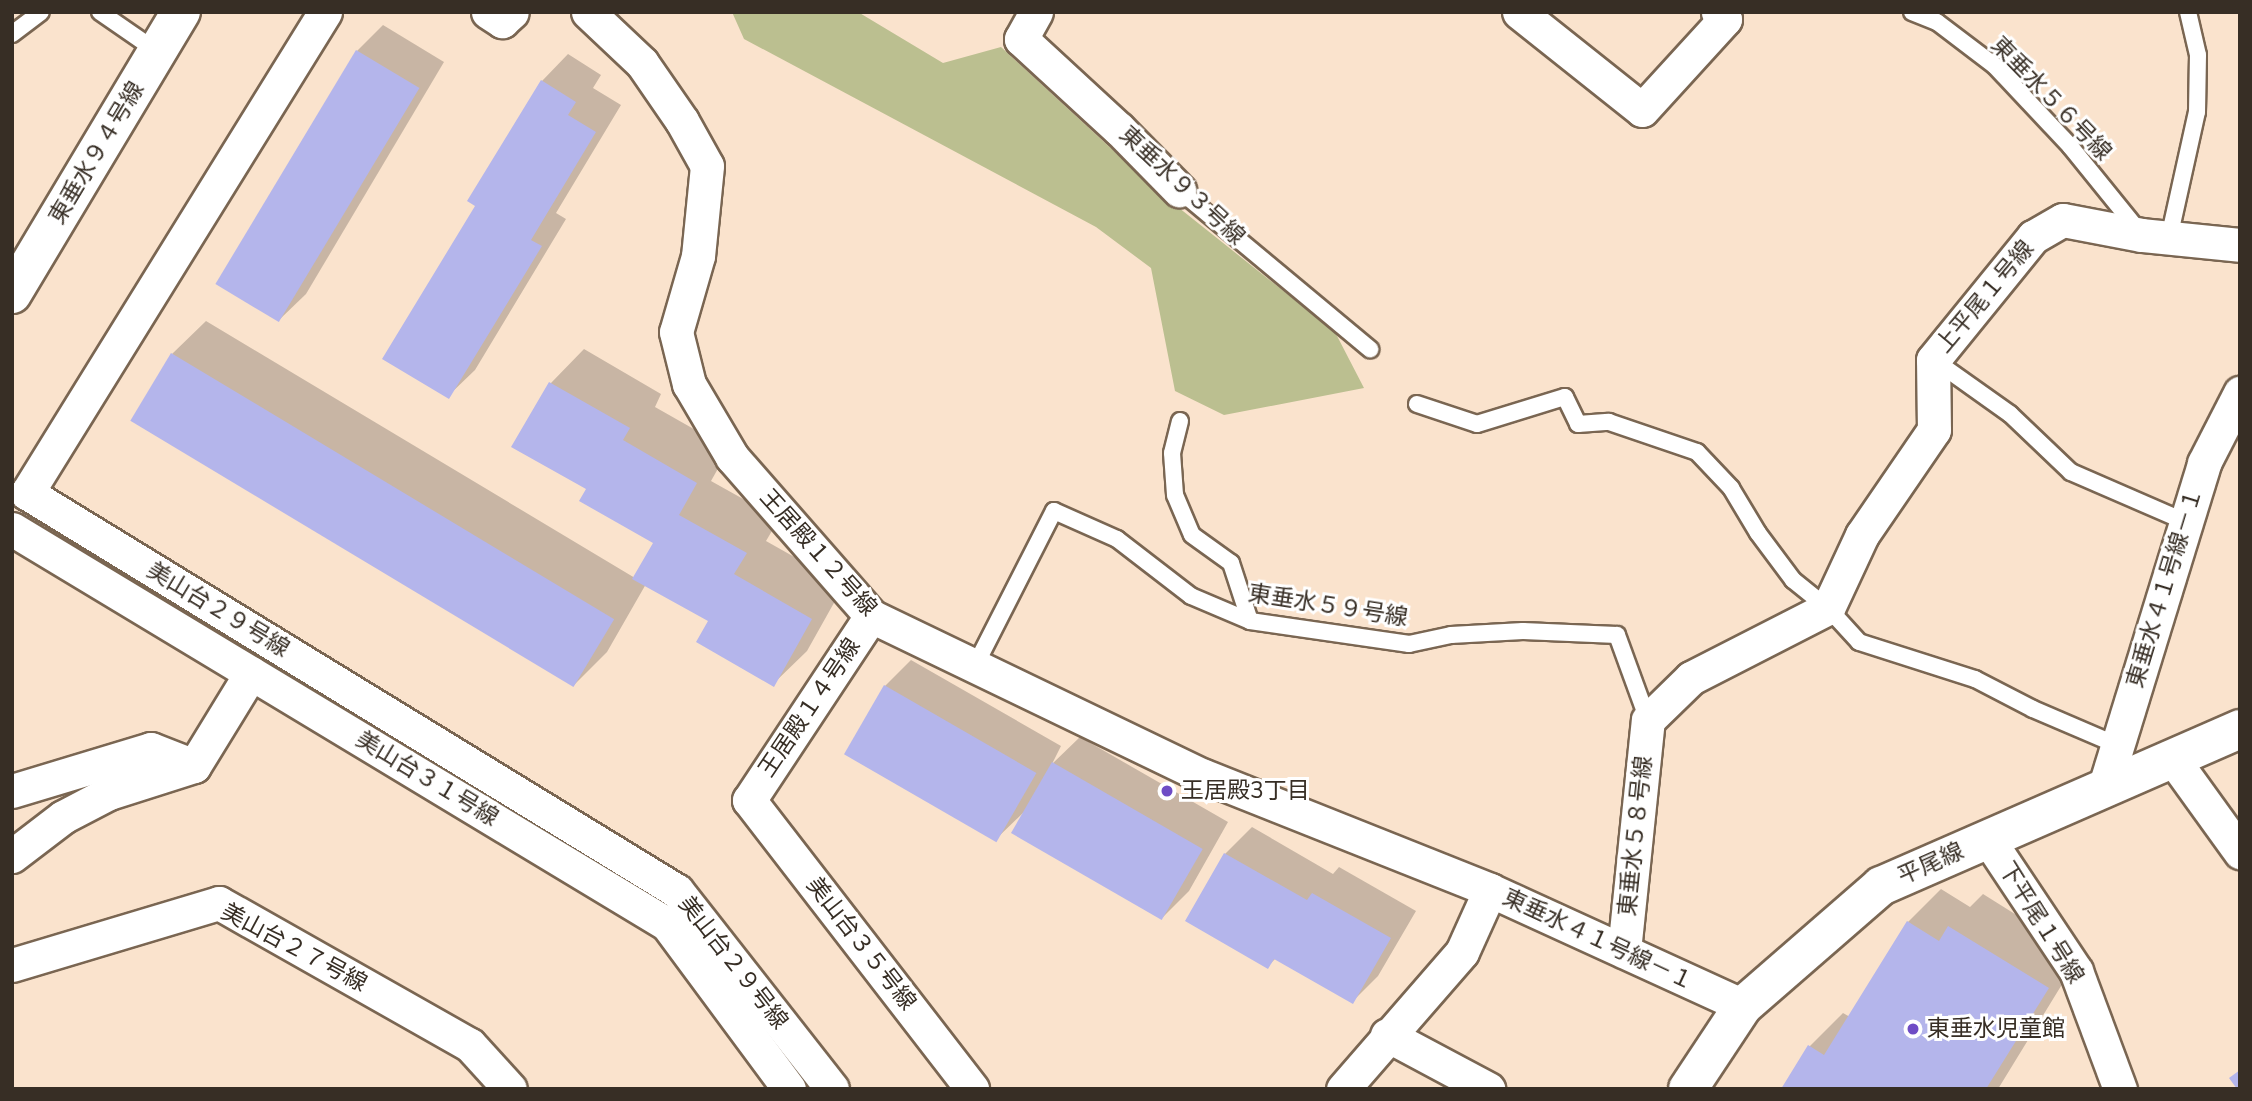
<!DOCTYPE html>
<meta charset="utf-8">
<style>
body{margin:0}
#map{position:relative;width:2252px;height:1101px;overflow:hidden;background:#fae3cd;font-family:"Nunito Sans","Noto Sans JP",sans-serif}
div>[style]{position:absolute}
.green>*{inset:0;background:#bbbf90}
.shadow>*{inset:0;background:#0003}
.building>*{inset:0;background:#b4b5eb;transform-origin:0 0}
.roads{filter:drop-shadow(2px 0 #7a6652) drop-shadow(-2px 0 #7a6652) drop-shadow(0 2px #7a6652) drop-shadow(0 -2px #7a6652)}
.lane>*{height:16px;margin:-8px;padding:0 8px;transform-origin:8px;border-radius:8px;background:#fff}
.street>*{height:33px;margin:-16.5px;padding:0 16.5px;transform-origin:16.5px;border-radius:16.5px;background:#fff}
.secondary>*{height:38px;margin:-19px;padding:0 19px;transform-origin:19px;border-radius:19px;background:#fff}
.dots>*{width:19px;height:19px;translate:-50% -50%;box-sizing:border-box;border:4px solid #fff;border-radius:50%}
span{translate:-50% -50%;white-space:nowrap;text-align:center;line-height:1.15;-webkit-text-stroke:6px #fff;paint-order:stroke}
.street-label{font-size:23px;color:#372e25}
.poi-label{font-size:23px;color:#372e25}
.left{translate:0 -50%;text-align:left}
.frame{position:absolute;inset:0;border:14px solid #372e25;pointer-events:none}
</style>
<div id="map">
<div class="green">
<div style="clip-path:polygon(732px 12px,858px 12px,943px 63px,1001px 47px,1154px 188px,1335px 332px,1364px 388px,1224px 415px,1175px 391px,1151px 268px,1096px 227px,744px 39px)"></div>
</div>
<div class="shadow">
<div style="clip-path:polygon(383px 25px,444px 62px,306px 294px,279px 320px,357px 51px)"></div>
<div style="clip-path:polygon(568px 54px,601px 75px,593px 88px,621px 105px,556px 213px,566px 219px,475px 370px,448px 396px,477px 205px,542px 81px)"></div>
<div style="clip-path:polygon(206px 321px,635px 578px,655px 542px,588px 489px,514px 447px,551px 383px,584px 349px,661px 394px,655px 407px,729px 449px,711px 481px,779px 519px,766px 541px,844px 585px,807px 651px,773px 684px,710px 621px,646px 584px,607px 652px,574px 685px,172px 354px)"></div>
<div style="clip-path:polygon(911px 660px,1061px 746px,1052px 764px,1080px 737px,1228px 822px,1189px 891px,1163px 917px,1024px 812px,996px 839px,885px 686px)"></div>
<div style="clip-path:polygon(1252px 827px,1333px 874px,1339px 867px,1416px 911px,1378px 976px,1352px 1002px,1276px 958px,1268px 966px,1187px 920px,1225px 854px)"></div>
<div style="clip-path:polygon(1941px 889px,1970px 907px,1983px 894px,2080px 955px,1998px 1089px,1783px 1089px,1810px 1046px,1843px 1013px,1850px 1017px,1908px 922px)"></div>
</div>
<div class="building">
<div style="left:356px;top:50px;width:74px;height:273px;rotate:31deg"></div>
<div style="clip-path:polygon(541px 80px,576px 102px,568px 115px,596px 132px,531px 240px,542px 246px,449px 399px,382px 359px,475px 206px,467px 201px)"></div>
<div style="left:171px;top:353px;width:517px;height:79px;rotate:31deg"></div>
<div style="clip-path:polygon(549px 382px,630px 428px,623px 440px,697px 483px,679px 515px,747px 553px,734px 574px,812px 619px,774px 687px,696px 642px,708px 621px,632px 579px,653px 543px,579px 501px,586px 489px,511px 447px)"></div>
<div style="left:884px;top:685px;width:176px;height:80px;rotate:30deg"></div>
<div style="left:1052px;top:762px;width:174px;height:82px;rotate:30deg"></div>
<div style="clip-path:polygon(1224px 853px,1307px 900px,1312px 893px,1391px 938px,1353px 1004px,1274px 959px,1268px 969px,1185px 921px)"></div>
<div style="clip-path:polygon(1907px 921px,1939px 941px,1948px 926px,2049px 988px,1986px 1089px,1781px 1089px,1808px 1045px,1824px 1055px)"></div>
<div style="clip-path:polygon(2240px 1070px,2240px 1089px,2237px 1089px,2229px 1078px)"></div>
</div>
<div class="roads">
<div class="lane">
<div style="left:100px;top:12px;width:70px;rotate:34.6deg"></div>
<div style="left:1912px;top:12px;width:27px;rotate:22deg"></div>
<div style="left:1937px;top:22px;width:73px;rotate:37.2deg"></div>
<div style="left:1995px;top:66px;width:110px;rotate:46.8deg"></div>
<div style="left:2070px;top:146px;width:108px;rotate:51deg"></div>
<div style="left:12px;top:34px;width:36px;rotate:-37deg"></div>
<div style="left:1179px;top:190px;width:249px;rotate:39.8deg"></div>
<div style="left:2169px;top:238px;width:129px;rotate:-77.5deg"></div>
<div style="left:2197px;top:112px;width:57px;rotate:-89deg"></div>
<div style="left:2198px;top:55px;width:44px;rotate:-103.1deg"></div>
<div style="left:1934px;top:360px;width:93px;rotate:35.4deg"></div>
<div style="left:2010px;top:414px;width:84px;rotate:43.6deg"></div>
<div style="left:2071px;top:472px;width:125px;rotate:23.5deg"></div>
<div style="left:1417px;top:404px;width:63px;rotate:18.4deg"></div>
<div style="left:1477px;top:424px;width:92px;rotate:-17.1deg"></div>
<div style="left:1565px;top:397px;width:30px;rotate:64deg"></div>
<div style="left:1578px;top:424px;width:31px;rotate:-4deg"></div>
<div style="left:1609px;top:422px;width:93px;rotate:18.8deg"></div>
<div style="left:1697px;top:452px;width:50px;rotate:46.6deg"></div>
<div style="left:1731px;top:488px;width:52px;rotate:59deg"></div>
<div style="left:1758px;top:533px;width:59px;rotate:53.3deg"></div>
<div style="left:1793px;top:580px;width:45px;rotate:38.7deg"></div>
<div style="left:1828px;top:608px;width:46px;rotate:47.6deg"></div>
<div style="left:1859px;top:642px;width:122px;rotate:17.7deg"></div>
<div style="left:1975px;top:679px;width:65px;rotate:27.3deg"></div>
<div style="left:2033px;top:709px;width:91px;rotate:23.2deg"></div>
<div style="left:1180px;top:421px;width:33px;rotate:104deg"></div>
<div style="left:1172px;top:453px;width:42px;rotate:85.9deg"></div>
<div style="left:1175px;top:495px;width:43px;rotate:67deg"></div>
<div style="left:1192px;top:535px;width:48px;rotate:35.7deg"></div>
<div style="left:1231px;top:563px;width:61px;rotate:71.9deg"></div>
<div style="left:975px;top:666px;width:174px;rotate:-63deg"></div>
<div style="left:1054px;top:511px;width:69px;rotate:24deg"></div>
<div style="left:1117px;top:539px;width:93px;rotate:37.6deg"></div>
<div style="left:1191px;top:596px;width:64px;rotate:23deg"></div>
<div style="left:1250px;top:621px;width:161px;rotate:8.2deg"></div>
<div style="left:1409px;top:644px;width:43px;rotate:-12.1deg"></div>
<div style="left:1451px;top:635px;width:72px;rotate:-3.2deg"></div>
<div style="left:1523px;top:631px;width:94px;rotate:2.4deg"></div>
<div style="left:1617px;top:635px;width:90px;rotate:70deg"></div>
</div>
<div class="street">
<div style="left:325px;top:12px;width:566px;rotate:121.78deg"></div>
<div style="left:27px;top:493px;width:762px;rotate:31.48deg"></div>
<div style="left:677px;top:891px;width:251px;rotate:51.9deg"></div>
<div style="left:488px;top:12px;width:17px;rotate:33deg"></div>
<div style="left:502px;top:21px;width:13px;rotate:-42deg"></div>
<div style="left:588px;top:12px;width:74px;rotate:43.4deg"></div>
<div style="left:642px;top:63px;width:70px;rotate:55.4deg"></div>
<div style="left:682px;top:121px;width:51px;rotate:60.9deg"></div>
<div style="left:707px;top:166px;width:90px;rotate:95.7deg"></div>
<div style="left:698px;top:256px;width:79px;rotate:106.1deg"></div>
<div style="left:676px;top:332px;width:54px;rotate:76deg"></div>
<div style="left:689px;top:384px;width:85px;rotate:59.5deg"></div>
<div style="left:732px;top:457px;width:211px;rotate:48.8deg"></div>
<div style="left:871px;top:616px;width:369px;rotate:25.7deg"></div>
<div style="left:1204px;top:776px;width:308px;rotate:21.7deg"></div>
<div style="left:1490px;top:890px;width:278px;rotate:24.6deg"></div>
<div style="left:1036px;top:12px;width:31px;rotate:119deg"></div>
<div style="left:1021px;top:39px;width:133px;rotate:42.6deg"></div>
<div style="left:1119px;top:129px;width:86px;rotate:45.5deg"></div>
<div style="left:1519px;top:12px;width:157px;rotate:38.5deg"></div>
<div style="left:1642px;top:110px;width:123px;rotate:-47.6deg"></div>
<div style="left:1725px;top:19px;width:10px;rotate:-135deg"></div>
<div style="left:12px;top:529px;width:765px;rotate:31.09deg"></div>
<div style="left:667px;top:924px;width:205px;rotate:53.5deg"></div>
<div style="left:871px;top:616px;width:221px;rotate:123.5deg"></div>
<div style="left:749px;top:800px;width:365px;rotate:52.3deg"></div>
<div style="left:2173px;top:759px;width:115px;rotate:54.2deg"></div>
<div style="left:2104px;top:789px;width:341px;rotate:-72.9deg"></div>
<div style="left:2204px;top:463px;width:79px;rotate:-62.8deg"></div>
<div style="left:12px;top:791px;width:145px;rotate:-16.8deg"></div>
<div style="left:151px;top:749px;width:46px;rotate:21.6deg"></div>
<div style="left:1988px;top:839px;width:159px;rotate:56.3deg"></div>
<div style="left:2076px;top:971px;width:126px;rotate:69.6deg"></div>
<div style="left:12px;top:856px;width:64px;rotate:-37.4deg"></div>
<div style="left:63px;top:817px;width:52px;rotate:-27.6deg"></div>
<div style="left:109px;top:793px;width:89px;rotate:-17.6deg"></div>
<div style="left:194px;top:766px;width:109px;rotate:-58.5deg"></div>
<div style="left:1624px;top:951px;width:232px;rotate:-84.1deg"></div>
<div style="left:1648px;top:720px;width:60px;rotate:-44.3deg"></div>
<div style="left:1691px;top:678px;width:154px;rotate:-27.1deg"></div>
<div style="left:1828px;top:608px;width:81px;rotate:-65deg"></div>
<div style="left:1862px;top:535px;width:127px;rotate:-55.6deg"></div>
<div style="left:1934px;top:430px;width:70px;rotate:-90.8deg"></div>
<div style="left:1933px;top:360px;width:159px;rotate:-50.9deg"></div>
<div style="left:2033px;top:237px;width:34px;rotate:-30deg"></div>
<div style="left:2063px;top:220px;width:80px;rotate:10.8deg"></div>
<div style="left:2142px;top:235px;width:99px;rotate:5.8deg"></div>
<div style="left:12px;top:965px;width:216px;rotate:-16.7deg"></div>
<div style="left:219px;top:903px;width:288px;rotate:29.5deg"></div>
<div style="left:470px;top:1045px;width:59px;rotate:47.7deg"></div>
<div style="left:1387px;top:1035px;width:115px;rotate:28.1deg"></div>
<div style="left:1343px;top:1089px;width:181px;rotate:-49deg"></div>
<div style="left:1462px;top:952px;width:68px;rotate:-65.7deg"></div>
</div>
<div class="secondary">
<div style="left:12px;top:294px;width:329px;rotate:-59.1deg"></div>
<div style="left:1688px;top:1089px;width:100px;rotate:-56.5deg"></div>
<div style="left:1743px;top:1006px;width:183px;rotate:-41deg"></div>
<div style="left:1881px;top:886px;width:392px;rotate:-23.6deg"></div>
</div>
</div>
<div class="dots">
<div style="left:1167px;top:791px;background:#6f4cc5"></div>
<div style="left:1913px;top:1029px;background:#6f4cc5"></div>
</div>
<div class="street-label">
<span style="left:2051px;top:99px;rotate:46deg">東垂水５６号線</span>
<span style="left:97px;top:153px;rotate:-59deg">東垂水９４号線</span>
<span style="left:1182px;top:186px;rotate:43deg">東垂水９３号線</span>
<span style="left:1985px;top:297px;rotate:-50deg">上平尾１号線</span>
<span style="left:818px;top:553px;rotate:48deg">王居殿１２号線</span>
<span style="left:2165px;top:588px;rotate:-73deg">東垂水４１号線－１</span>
<span style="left:1328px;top:606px;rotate:9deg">東垂水５９号線</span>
<span style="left:218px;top:610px;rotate:31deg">美山台２９号線</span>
<span style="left:810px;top:708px;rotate:-56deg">王居殿１４号線</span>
<span style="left:427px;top:779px;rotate:31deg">美山台３１号線</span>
<span style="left:1636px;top:836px;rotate:-84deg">東垂水５８号線</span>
<span style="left:1931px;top:864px;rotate:-24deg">平尾線</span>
<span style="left:2041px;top:923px;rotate:58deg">下平尾１号線</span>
<span style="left:1598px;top:940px;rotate:25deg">東垂水４１号線－１</span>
<span style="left:861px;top:944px;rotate:52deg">美山台３５号線</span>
<span style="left:294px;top:948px;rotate:28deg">美山台２７号線</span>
<span style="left:733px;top:963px;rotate:52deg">美山台２９号線</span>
</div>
<div class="poi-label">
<span class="left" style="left:1181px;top:791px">王居殿3丁目</span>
<span class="left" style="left:1927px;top:1029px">東垂水児童館</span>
</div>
<div class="frame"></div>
</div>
